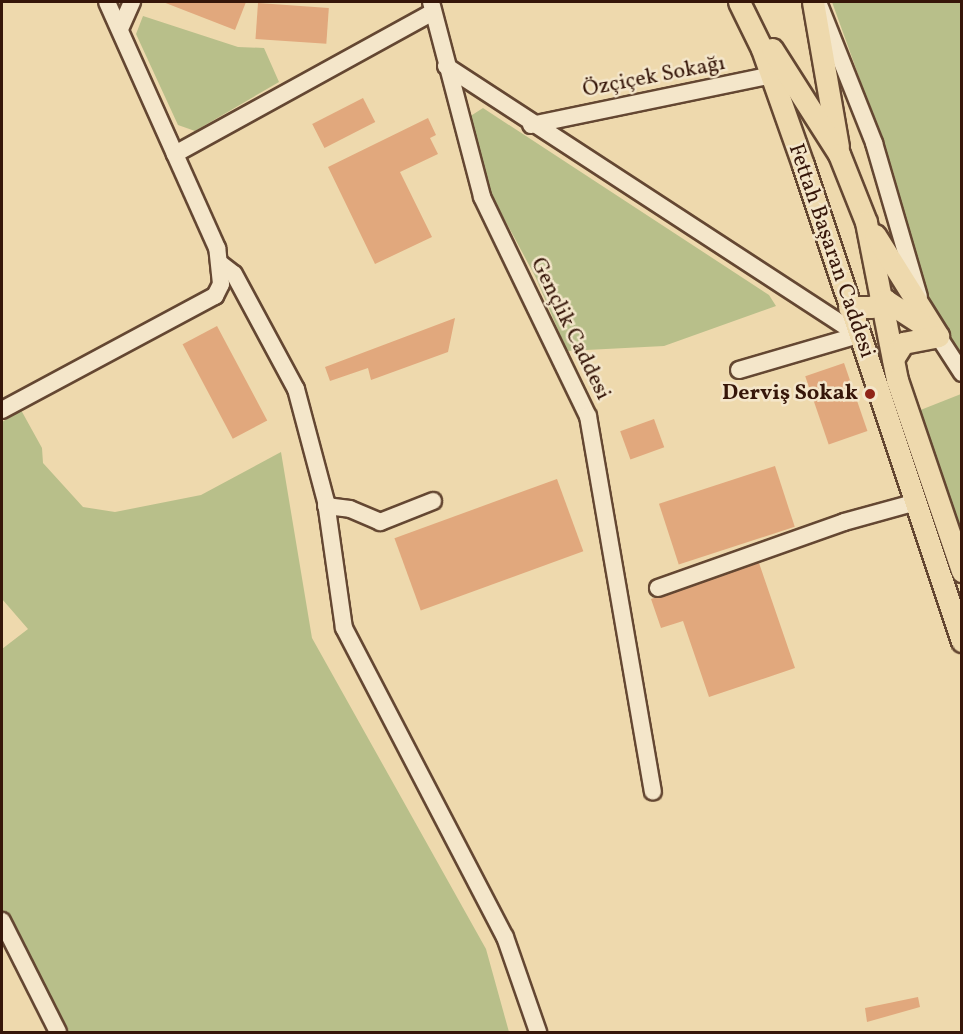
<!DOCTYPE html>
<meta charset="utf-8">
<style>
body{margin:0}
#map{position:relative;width:963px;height:1034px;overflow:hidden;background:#eed9ad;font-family:Vollkorn,serif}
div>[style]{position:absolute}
.green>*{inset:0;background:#b8bf8a}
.building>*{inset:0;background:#e1a87d;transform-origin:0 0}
.roads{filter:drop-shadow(2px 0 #644732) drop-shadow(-2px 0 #644732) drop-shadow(0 2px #644732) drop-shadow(0 -2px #644732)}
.minor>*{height:16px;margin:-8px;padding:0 8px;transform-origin:8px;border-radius:8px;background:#f4e6ca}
.major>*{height:21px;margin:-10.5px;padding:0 10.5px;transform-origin:10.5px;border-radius:10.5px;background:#eed9ad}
.dots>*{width:16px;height:16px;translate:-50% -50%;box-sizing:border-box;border:3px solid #f4e6ca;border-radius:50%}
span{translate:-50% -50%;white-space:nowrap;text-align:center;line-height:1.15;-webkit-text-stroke:5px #f4e6ca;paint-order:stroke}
.street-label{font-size:22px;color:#361609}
.poi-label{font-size:22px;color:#361609;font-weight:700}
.right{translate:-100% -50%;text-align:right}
.frame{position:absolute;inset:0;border:3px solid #361609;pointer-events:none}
</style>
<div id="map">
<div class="green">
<div style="clip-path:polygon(832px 2px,961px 2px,961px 356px,928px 303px,893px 171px)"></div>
<div style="clip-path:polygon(143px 16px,238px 47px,264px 48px,279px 82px,195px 131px,178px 125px,136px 34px)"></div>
<div style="clip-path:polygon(483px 108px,769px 295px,776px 306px,664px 346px,567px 351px,536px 278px,491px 194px,469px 117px)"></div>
<div style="clip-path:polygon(961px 394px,961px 535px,918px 411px)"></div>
<div style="clip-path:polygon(21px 410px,42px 448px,43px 463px,83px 507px,115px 512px,201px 495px,281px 452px,312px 638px,486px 949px,509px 1032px,67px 1032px,2px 909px,2px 649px,28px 629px,2px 599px,2px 422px)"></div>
</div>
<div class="building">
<div style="clip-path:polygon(163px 2px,246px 2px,235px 30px)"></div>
<div style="left:258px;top:3px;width:71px;height:36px;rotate:4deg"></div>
<div style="left:363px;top:98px;width:27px;height:57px;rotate:63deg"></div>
<div style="clip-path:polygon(428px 118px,436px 135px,430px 138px,438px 154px,400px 172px,432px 237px,375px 264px,328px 167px)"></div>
<div style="clip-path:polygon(455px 318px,448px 352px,371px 380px,368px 368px,330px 381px,325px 367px)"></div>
<div style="left:217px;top:326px;width:107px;height:39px;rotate:62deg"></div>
<div style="left:844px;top:363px;width:72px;height:41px;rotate:71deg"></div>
<div style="left:654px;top:419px;width:30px;height:36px;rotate:70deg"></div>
<div style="left:775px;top:466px;width:64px;height:122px;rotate:72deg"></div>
<div style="left:557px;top:479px;width:77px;height:173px;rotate:70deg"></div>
<div style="clip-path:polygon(759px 563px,795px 668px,709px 697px,683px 621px,661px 628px,651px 599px)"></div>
<div style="clip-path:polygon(918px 997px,920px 1007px,867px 1022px,865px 1008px)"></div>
</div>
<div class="roads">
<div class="minor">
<div style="left:107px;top:2px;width:167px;rotate:65.9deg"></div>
<div style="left:175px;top:154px;width:294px;rotate:-28.8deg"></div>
<div style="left:431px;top:2px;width:202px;rotate:75.3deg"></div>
<div style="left:482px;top:197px;width:243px;rotate:64.2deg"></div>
<div style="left:588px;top:416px;width:381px;rotate:80.2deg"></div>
<div style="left:818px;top:2px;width:152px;rotate:68.3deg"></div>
<div style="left:874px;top:143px;width:160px;rotate:73.7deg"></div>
<div style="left:120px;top:29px;width:30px;rotate:-66deg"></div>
<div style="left:446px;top:66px;width:493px;rotate:33.1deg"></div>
<div style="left:531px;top:125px;width:257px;rotate:-11.7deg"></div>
<div style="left:221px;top:264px;width:16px;rotate:38deg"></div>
<div style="left:234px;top:274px;width:131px;rotate:61.7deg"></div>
<div style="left:296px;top:389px;width:117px;rotate:75.1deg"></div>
<div style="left:326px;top:502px;width:127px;rotate:81.9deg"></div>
<div style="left:344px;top:628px;width:348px;rotate:62.5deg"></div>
<div style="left:505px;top:937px;width:101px;rotate:70.8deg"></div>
<div style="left:938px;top:336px;width:44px;rotate:57deg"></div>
<div style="left:739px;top:370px;width:125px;rotate:-16.3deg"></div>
<div style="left:2px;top:410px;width:242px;rotate:-28.2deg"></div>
<div style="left:215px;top:296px;width:13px;rotate:-63deg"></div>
<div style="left:221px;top:284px;width:36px;rotate:-96deg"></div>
<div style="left:217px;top:248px;width:103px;rotate:-114.1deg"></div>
<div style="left:326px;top:506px;width:24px;rotate:7deg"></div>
<div style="left:350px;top:509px;width:33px;rotate:23deg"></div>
<div style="left:380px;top:522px;width:57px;rotate:-21.6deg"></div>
<div style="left:658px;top:588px;width:197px;rotate:-19.5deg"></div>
<div style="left:844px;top:522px;width:72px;rotate:-15.4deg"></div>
<div style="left:2px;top:921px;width:124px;rotate:63.2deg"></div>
</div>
<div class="major">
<div style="left:739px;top:2px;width:52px;rotate:63.9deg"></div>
<div style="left:762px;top:49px;width:123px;rotate:70.5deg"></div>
<div style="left:803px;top:165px;width:502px;rotate:71.53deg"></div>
<div style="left:813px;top:2px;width:147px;rotate:80.2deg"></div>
<div style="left:772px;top:49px;width:125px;rotate:57.5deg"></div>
<div style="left:839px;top:154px;width:73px;rotate:68.3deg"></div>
<div style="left:866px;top:222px;width:161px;rotate:78.9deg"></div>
<div style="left:897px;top:380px;width:202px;rotate:71.2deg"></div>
<div style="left:875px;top:235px;width:119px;rotate:58deg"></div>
<div style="left:849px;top:307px;width:22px"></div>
<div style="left:871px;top:307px;width:16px;rotate:-27deg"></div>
<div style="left:885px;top:300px;width:55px;rotate:33.1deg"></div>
<div style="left:893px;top:359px;width:19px;rotate:-58deg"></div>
<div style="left:903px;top:343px;width:36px;rotate:-11deg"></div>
</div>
</div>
<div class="dots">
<div style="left:870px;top:394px;background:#8f2418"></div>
</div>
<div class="street-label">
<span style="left:654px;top:77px;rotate:-11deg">Özçiçek Sokağı</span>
<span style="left:831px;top:251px;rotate:71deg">Fettah Başaran Caddesi</span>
<span style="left:570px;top:329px;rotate:64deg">Gençlik Caddesi</span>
</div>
<div class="poi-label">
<span class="right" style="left:858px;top:394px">Derviş Sokak</span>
</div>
<div class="frame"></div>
</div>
